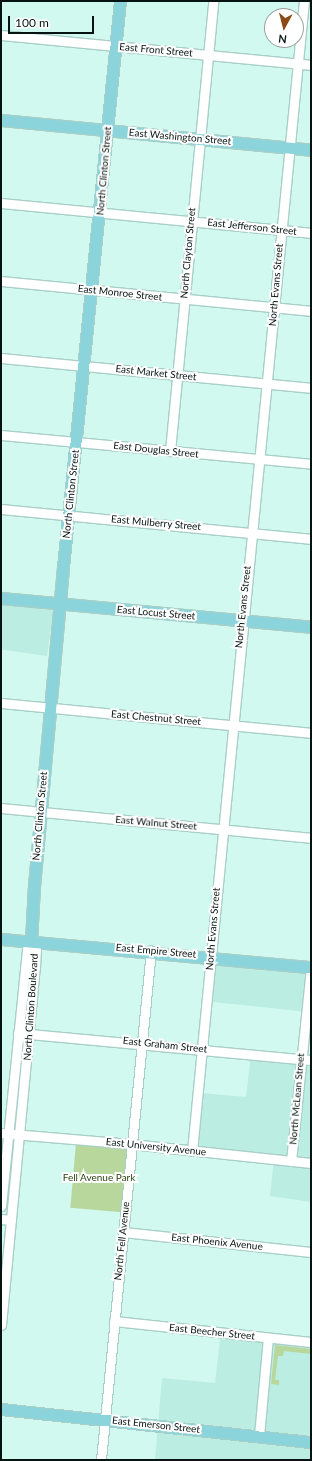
<!DOCTYPE html>
<style>
body{margin:0}
#map{position:relative;width:312px;height:1461px;overflow:hidden;background:#d1f9f0;font-family:Lato,sans-serif}
div>[style]{position:absolute}
.built>*{inset:0;background:#bbede2;transform-origin:0 0}
.green>*{inset:0;background:#b8d79c;transform-origin:0 0}
.roads{filter:drop-shadow(1px 0 #a8cfc7) drop-shadow(-1px 0 #a8cfc7) drop-shadow(0 1px #a8cfc7) drop-shadow(0 -1px #a8cfc7)}
.minor>*{height:9px;margin:-4.5px;padding:0 4.5px;transform-origin:4.5px;border-radius:4.5px;background:#fff}
.major>*{height:11px;margin:-5.5px;padding:0 5.5px;transform-origin:5.5px;border-radius:5.5px;background:#8bd4dc}
span{translate:-50% -50%;white-space:nowrap;text-align:center;line-height:1.15;-webkit-text-stroke:4px #fff;paint-order:stroke}
.street-label{font-size:10px;color:#061411}
.park-label{font-size:10px;color:#2e4513}
.frame{position:absolute;inset:0;border:2px solid #061411;pointer-events:none}
.north{position:absolute;left:264px;top:8px;width:40px;height:40px;box-sizing:border-box;background:#fff;border:1px solid #9ba1a0;border-radius:50%;rotate:187deg;font-size:11px;font-weight:700;line-height:16px;text-align:center;color:#061411}
.north::after{content:'';display:block;margin:auto;width:14px;height:18px;background:#8c4b15;clip-path:polygon(50% 0,100% 100%,50% 72%,0 100%)}
.scale{position:absolute;left:8px;top:16px;width:86px;height:18px;box-sizing:border-box;border:2px solid #061411;border-top:0;padding-left:5px;font-size:12px;line-height:14px;white-space:nowrap;color:#061411;-webkit-text-stroke:3px #fff;paint-order:stroke}
</style>
<div id="map">
<div class="built">
<div style="left:1px;top:603px;width:53px;height:46px;rotate:8deg"></div>
<div style="left:215px;top:961px;width:91px;height:41px;rotate:6deg"></div>
<div style="clip-path:polygon(251px 1054px,311px 1060px,311px 1202px,270px 1196px,274px 1159px,196px 1151px,201px 1093px,246px 1097px)"></div>
<div style="clip-path:polygon(221px 1331px,311px 1340px,311px 1460px,155px 1460px,162px 1378px,215px 1383px)"></div>
</div>
<div class="green">
<div style="left:76px;top:1143px;width:52px;height:65px;rotate:5deg"></div>
<div style="clip-path:polygon(275px 1345px,311px 1349px,311px 1354px,284px 1351px,283px 1356px,278px 1356px,275px 1380px,279px 1380px,279px 1385px,271px 1384px)"></div>
</div>
<div class="roads">
<div class="minor">
<div style="left:1px;top:35px;width:311px;rotate:5.5deg"></div>
<div style="left:1px;top:203px;width:311px;rotate:5.5deg"></div>
<div style="left:1px;top:281px;width:311px;rotate:5.5deg"></div>
<div style="left:1px;top:358px;width:311px;rotate:5.5deg"></div>
<div style="left:1px;top:435px;width:311px;rotate:5.3deg"></div>
<div style="left:170px;top:451px;width:452px;rotate:-84.5deg"></div>
<div style="left:1px;top:509px;width:311px;rotate:5.5deg"></div>
<div style="left:1px;top:703px;width:311px;rotate:5.5deg"></div>
<div style="left:1px;top:808px;width:311px;rotate:5.5deg"></div>
<div style="left:18px;top:1033px;width:294px;rotate:5.3deg"></div>
<div style="left:1px;top:1133px;width:130px;rotate:4.8deg"></div>
<div style="left:131px;top:1144px;width:181px;rotate:6deg"></div>
<div style="left:192px;top:1151px;width:1155px;rotate:-84.44deg"></div>
<div style="left:291px;top:1161px;width:195px;rotate:-84.1deg"></div>
<div style="left:1px;top:1206px;width:258px;rotate:-84.2deg"></div>
<div style="left:27px;top:949px;width:9px;rotate:-63deg"></div>
<div style="left:1px;top:1219px;width:10px;rotate:6deg"></div>
<div style="left:123px;top:1232px;width:189px;rotate:6.1deg"></div>
<div style="left:114px;top:1321px;width:198px;rotate:6.1deg"></div>
<div style="left:1px;top:1325px;width:360px;rotate:-84.6deg"></div>
<div style="left:35px;top:967px;width:17px;rotate:-87deg"></div>
<div style="left:36px;top:950px;width:10px;rotate:-119deg"></div>
<div style="left:259px;top:1436px;width:98px;rotate:-84.8deg"></div>
<div style="left:101px;top:1460px;width:512px;rotate:-84.4deg"></div>
</div>
<div class="major">
<div style="left:1px;top:120px;width:311px;rotate:5.5deg"></div>
<div style="left:1px;top:598px;width:311px;rotate:5.3deg"></div>
<div style="left:1px;top:939px;width:311px;rotate:5.2deg"></div>
<div style="left:31px;top:941px;width:55px;rotate:-86.9deg"></div>
<div style="left:34px;top:886px;width:320px;rotate:-84.8deg"></div>
<div style="left:63px;top:567px;width:569px;rotate:-84.25deg"></div>
<div style="left:1px;top:1409px;width:312px;rotate:6.1deg"></div>
</div>
</div>
<div class="street-label">
<span style="left:156px;top:50px;rotate:5deg">East Front Street</span>
<span style="left:180px;top:137px;rotate:5deg">East Washington Street</span>
<span style="left:104px;top:171px;rotate:-85deg">North Clinton Street</span>
<span style="left:252px;top:227px;rotate:6deg">East Jefferson Street</span>
<span style="left:188px;top:253px;rotate:-85deg">North Clayton Street</span>
<span style="left:276px;top:285px;rotate:-85deg">North Evans Street</span>
<span style="left:120px;top:293px;rotate:6deg">East Monroe Street</span>
<span style="left:156px;top:373px;rotate:6deg">East Market Street</span>
<span style="left:156px;top:450px;rotate:6deg">East Douglas Street</span>
<span style="left:71px;top:494px;rotate:-84deg">North Clinton Street</span>
<span style="left:156px;top:523px;rotate:5deg">East Mulberry Street</span>
<span style="left:243px;top:607px;rotate:-84deg">North Evans Street</span>
<span style="left:156px;top:613px;rotate:5deg">East Locust Street</span>
<span style="left:156px;top:718px;rotate:5deg">East Chestnut Street</span>
<span style="left:40px;top:816px;rotate:-85deg">North Clinton Street</span>
<span style="left:156px;top:823px;rotate:5deg">East Walnut Street</span>
<span style="left:213px;top:929px;rotate:-85deg">North Evans Street</span>
<span style="left:156px;top:951px;rotate:5deg">East Empire Street</span>
<span style="left:31px;top:1007px;rotate:-86deg">North Clinton Boulevard</span>
<span style="left:165px;top:1045px;rotate:6deg">East Graham Street</span>
<span style="left:297px;top:1099px;rotate:-85deg">North McLean Street</span>
<span style="left:156px;top:1147px;rotate:6deg">East University Avenue</span>
<span style="left:122px;top:1241px;rotate:-84deg">North Fell Avenue</span>
<span style="left:217px;top:1242px;rotate:6deg">East Phoenix Avenue</span>
<span style="left:212px;top:1332px;rotate:6deg">East Beecher Street</span>
<span style="left:156px;top:1425px;rotate:6deg">East Emerson Street</span>
</div>
<div class="park-label">
<span style="left:99px;top:1178px">Fell Avenue Park</span>
</div>
<div class="frame"></div>
<div class="north">N</div>
<div class="scale">100 m</div>
</div>
